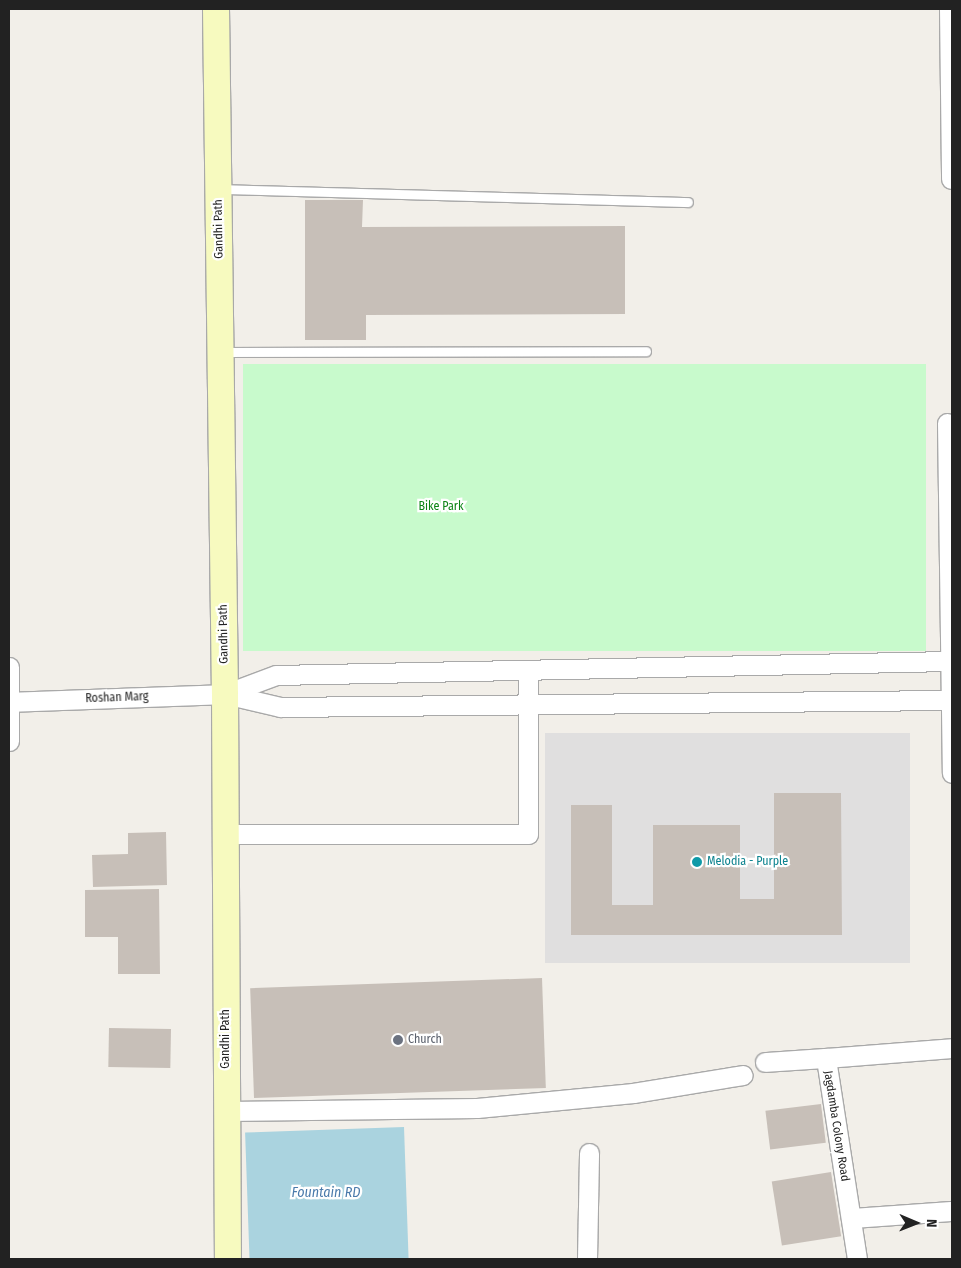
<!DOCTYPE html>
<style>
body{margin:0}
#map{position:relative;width:961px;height:1268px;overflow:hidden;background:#f2efe9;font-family:"Fira Sans Condensed",sans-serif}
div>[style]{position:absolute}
.residential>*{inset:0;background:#e0dfdf;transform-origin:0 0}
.park>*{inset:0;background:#c8facc;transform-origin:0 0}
.water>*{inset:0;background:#aad3df;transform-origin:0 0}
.building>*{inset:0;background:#c7bfb8;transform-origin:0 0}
.roads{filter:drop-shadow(1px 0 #a9a9a9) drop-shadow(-1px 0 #a9a9a9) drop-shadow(0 1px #a9a9a9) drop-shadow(0 -1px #a9a9a9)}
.lane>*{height:9px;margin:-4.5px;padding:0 4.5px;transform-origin:4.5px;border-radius:4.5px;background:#fff}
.street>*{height:19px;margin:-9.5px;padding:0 9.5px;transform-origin:9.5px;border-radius:9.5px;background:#fff}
.secondary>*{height:26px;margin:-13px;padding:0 13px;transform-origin:13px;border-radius:13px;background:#f7fabf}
.dots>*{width:14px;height:14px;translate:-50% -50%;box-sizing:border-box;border:2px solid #fff;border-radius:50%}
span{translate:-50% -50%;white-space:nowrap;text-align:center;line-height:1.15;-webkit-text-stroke:4.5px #fff;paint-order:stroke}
.street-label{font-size:12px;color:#222}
.park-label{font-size:12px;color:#0c8416}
.culture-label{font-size:12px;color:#0d838f}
.left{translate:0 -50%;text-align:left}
.worship-label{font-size:12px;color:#5b616d}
.water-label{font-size:14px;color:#4a7aab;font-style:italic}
.frame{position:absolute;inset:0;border:10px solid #222;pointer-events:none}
.north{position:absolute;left:891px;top:1198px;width:50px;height:50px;-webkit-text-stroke:4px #fff;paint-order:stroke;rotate:91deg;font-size:14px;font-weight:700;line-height:20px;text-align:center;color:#222}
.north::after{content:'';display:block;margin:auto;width:18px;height:22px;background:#222;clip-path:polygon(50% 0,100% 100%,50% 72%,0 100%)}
</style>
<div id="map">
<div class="residential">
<div style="left:910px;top:733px;width:230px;height:365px;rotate:90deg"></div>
</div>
<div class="park">
<div style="left:243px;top:364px;width:683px;height:287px"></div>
</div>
<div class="water">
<div style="left:404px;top:1127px;width:132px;height:159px;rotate:88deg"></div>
</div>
<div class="building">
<div style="clip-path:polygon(305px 200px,363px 200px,362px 227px,625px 226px,625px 314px,366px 315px,366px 340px,305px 340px)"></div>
<div style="clip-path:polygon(774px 793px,841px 793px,842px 935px,571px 935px,571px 805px,612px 805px,612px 905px,653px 905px,653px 825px,740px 825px,740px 899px,774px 899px)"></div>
<div style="clip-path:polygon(166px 832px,167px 885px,93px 887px,92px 855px,128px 854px,128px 833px)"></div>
<div style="clip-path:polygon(159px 889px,160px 974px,118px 974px,118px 937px,85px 937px,85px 890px)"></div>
<div style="left:542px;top:978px;width:110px;height:292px;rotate:88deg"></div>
<div style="left:109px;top:1028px;width:62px;height:39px;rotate:1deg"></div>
<div style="left:821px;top:1104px;width:39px;height:56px;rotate:83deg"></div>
<div style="left:831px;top:1172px;width:65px;height:60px;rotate:81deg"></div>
</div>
<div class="roads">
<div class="lane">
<div style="left:221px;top:189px;width:467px;rotate:1.6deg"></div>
<div style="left:223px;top:352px;width:423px;rotate:-0.1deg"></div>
</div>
<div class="street">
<div style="left:949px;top:9px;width:170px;rotate:89.3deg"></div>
<div style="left:947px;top:423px;width:350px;rotate:89.2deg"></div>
<div style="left:950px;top:661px;width:674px;rotate:178.81deg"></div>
<div style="left:276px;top:675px;width:54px;rotate:159.6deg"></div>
<div style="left:225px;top:694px;width:57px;rotate:13.3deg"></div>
<div style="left:280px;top:707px;width:671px;rotate:-0.6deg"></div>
<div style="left:9px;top:667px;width:74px;rotate:90deg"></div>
<div style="left:9px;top:702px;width:216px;rotate:-2.1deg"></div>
<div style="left:225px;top:834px;width:303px"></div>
<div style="left:528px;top:834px;width:164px;rotate:-90deg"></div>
<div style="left:765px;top:1062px;width:61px;rotate:-3.8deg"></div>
<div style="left:227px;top:1111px;width:250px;rotate:-0.7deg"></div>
<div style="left:477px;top:1108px;width:157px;rotate:-5.5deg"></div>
<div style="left:633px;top:1093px;width:111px;rotate:-9.3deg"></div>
<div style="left:851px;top:1218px;width:101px;rotate:-4deg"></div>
<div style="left:587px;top:1259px;width:106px;rotate:-88.9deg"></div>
<div style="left:857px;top:1259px;width:203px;rotate:-98.8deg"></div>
<div style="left:826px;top:1058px;width:126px;rotate:-4.5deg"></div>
</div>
<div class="secondary">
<div style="left:216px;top:9px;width:685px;rotate:89.25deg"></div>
<div style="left:225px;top:694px;width:565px;rotate:89.7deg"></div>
</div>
</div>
<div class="dots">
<div style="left:697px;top:862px;background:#0f9aa8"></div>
<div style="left:398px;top:1040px;background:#6b7280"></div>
</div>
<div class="street-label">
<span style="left:219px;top:229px;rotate:-91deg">Gandhi Path</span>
<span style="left:224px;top:634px;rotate:-91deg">Gandhi Path</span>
<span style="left:117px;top:698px;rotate:-2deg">Roshan Marg</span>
<span style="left:226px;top:1039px;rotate:-90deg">Gandhi Path</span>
<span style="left:836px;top:1126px;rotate:81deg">Jagdamba Colony Road</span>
</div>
<div class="park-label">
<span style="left:441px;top:507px">Bike Park</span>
</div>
<div class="culture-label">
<span class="left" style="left:707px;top:862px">Melodia - Purple</span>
</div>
<div class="worship-label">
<span class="left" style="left:408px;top:1040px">Church</span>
</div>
<div class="water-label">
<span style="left:326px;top:1193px">Fountain RD</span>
</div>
<div class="frame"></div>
<div class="north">N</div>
</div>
